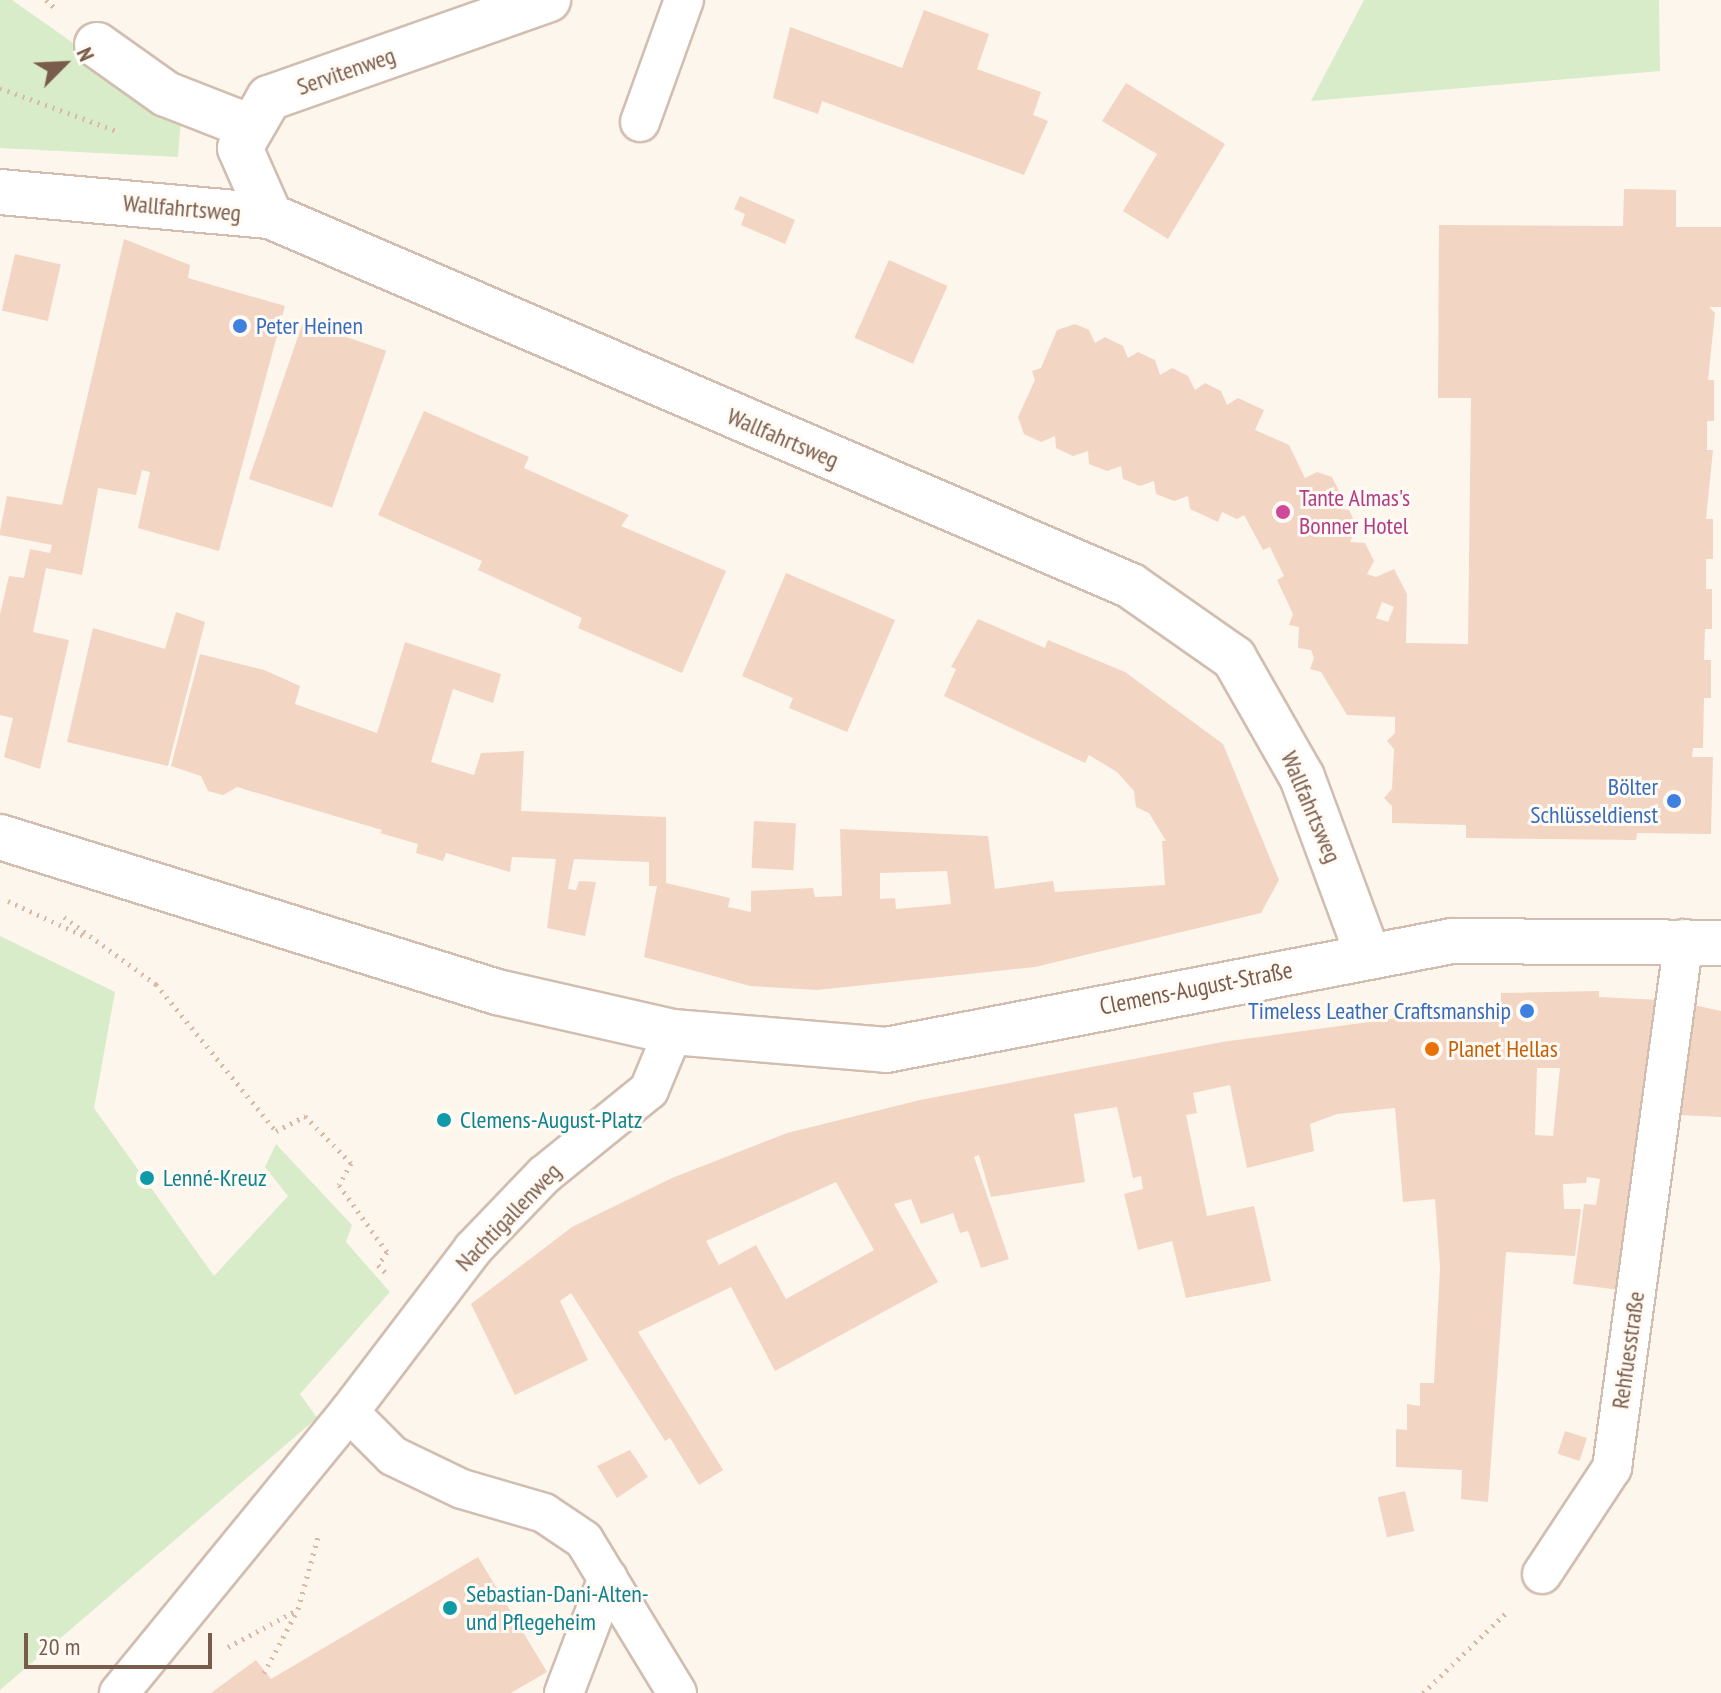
<!DOCTYPE html>
<meta charset="utf-8">
<style>
body{margin:0}
#map{position:relative;width:1721px;height:1693px;overflow:hidden;background:#fdf6ec;font-family:"PT Sans Narrow",sans-serif}
div>[style]{position:absolute}
.green>*{inset:0;background:#d8ecc9}
.building>*{inset:0;background:#f3d5c3;transform-origin:0 0}
.path>*{height:5px;margin-top:-2.5px;transform-origin:0;background:repeating-linear-gradient(90deg,#d9b8a5 0 2px,transparent 0 8px)}
.roads{filter:drop-shadow(2px 0 #d1beb0) drop-shadow(-2px 0 #d1beb0) drop-shadow(0 2px #d1beb0) drop-shadow(0 -2px #d1beb0)}
.service>*{height:38px;margin:-19px;padding:0 19px;transform-origin:19px;border-radius:19px;background:#fff}
.minor>*{height:44px;margin:-22px;padding:0 22px;transform-origin:22px;border-radius:22px;background:#fff}
.tertiary>*{height:44px;margin:-22px;padding:0 22px;transform-origin:22px;border-radius:22px;background:#fff}
.dots>*{width:22px;height:22px;translate:-50% -50%;box-sizing:border-box;border:4px solid #fffaf3;border-radius:50%}
span{translate:-50% -50%;white-space:nowrap;text-align:center;line-height:1.15;-webkit-text-stroke:6px #fffaf3;paint-order:stroke}
.street-label{font-size:24px;color:#7a5c4d}
.shop-label{font-size:24px;color:#366cbe}
.left{translate:0 -50%;text-align:left}
.right{translate:-100% -50%;text-align:right}
.hotel-label{font-size:24px;color:#b23c85}
.food-label{font-size:24px;color:#c56008}
.culture-label{font-size:24px;color:#0d838f}
.north{position:absolute;left:24px;top:24px;width:80px;height:80px;-webkit-text-stroke:6px #fffaf3;paint-order:stroke;rotate:66deg;font-size:22px;font-weight:700;line-height:32px;text-align:center;color:#7a5c4d}
.north::after{content:'';display:block;margin:auto;width:28px;height:36px;background:#7a5c4d;clip-path:polygon(50% 0,100% 100%,50% 72%,0 100%)}
.scale{position:absolute;left:24px;top:1633px;width:188px;height:36px;box-sizing:border-box;border:4px solid #7a5c4d;border-top:0;padding-left:10px;font-size:24px;line-height:28px;white-space:nowrap;color:#7a5c4d;-webkit-text-stroke:6px #fffaf3;paint-order:stroke}
</style>
<div id="map">
<div class="green">
<div style="clip-path:polygon(0 0,12px 0,181px 119px,178px 157px,0 148px)"></div>
<div style="clip-path:polygon(1364px 0,1659px 0,1660px 71px,1311px 101px)"></div>
<div style="clip-path:polygon(0 936px,115px 992px,94px 1108px,214px 1276px,288px 1196px,265px 1167px,276px 1144px,352px 1225px,346px 1242px,390px 1292px,300px 1394px,317px 1418px,0 1690px)"></div>
</div>
<div class="building">
<div style="clip-path:polygon(924px 10px,989px 34px,977px 69px,1041px 92px,1033px 115px,1048px 121px,1024px 175px,822px 101px,818px 114px,773px 98px,790px 27px,902px 68px)"></div>
<div style="clip-path:polygon(1126px 83px,1225px 144px,1168px 239px,1123px 211px,1157px 154px,1102px 121px)"></div>
<div style="clip-path:polygon(evenodd,1624px 189px,1676px 190px,1676px 227px,1721px 227px,1721px 307px,1709px 307px,1715px 313px,1708px 380px,1714px 380px,1714px 421px,1707px 421px,1707px 450px,1713px 450px,1706px 519px,1713px 519px,1713px 559px,1706px 559px,1706px 589px,1712px 589px,1712px 629px,1705px 629px,1704px 660px,1711px 660px,1711px 698px,1704px 698px,1703px 748px,1693px 748px,1692px 757px,1713px 757px,1711px 834px,1637px 833px,1636px 840px,1466px 838px,1466px 825px,1392px 823px,1392px 806px,1384px 798px,1392px 789px,1394px 749px,1387px 741px,1395px 733px,1395px 717px,1347px 715px,1321px 672px,1310px 669px,1314px 658px,1311px 650px,1298px 648px,1299px 627px,1289px 625px,1293px 614px,1277px 580px,1284px 576px,1270px 547px,1263px 550px,1244px 515px,1237px 519px,1222px 512px,1218px 522px,1190px 509px,1188px 496px,1174px 501px,1156px 494px,1154px 481px,1140px 486px,1123px 479px,1121px 466px,1107px 471px,1089px 464px,1088px 451px,1073px 456px,1056px 448px,1055px 436px,1041px 442px,1024px 434px,1018px 417px,1035px 380px,1032px 371px,1041px 368px,1057px 330px,1075px 324px,1089px 330px,1095px 343px,1105px 337px,1123px 346px,1128px 358px,1138px 352px,1155px 360px,1160px 375px,1172px 368px,1188px 376px,1195px 390px,1205px 383px,1221px 391px,1227px 405px,1238px 398px,1264px 410px,1255px 430px,1289px 445px,1305px 478px,1317px 472px,1332px 477px,1341px 495px,1335px 508px,1349px 510px,1357px 527px,1350px 542px,1365px 543px,1374px 561px,1367px 574px,1376px 577px,1394px 569px,1407px 594px,1406px 643px,1468px 644px,1471px 398px,1438px 398px,1439px 225px,1623px 226px,1624px 189px,1382px 602px,1394px 607px,1388px 622px,1376px 618px,1382px 602px)"></div>
<div style="clip-path:polygon(740px 196px,795px 220px,785px 244px,741px 225px,745px 214px,734px 209px)"></div>
<div style="clip-path:polygon(124px 239px,190px 265px,188px 278px,285px 306px,219px 551px,138px 528px,150px 472px,142px 470px,136px 495px,98px 488px,82px 575px,46px 568px,33px 632px,69px 640px,40px 769px,4px 757px,13px 718px,0 715px,0 614px,9px 576px,24px 578px,30px 549px,50px 553px,52px 545px,0 535px,0 531px,7px 496px,62px 505px)"></div>
<div style="left:15px;top:254px;width:47px;height:58px;rotate:13deg"></div>
<div style="left:889px;top:260px;width:64px;height:85px;rotate:24deg"></div>
<div style="left:303px;top:322px;width:88px;height:166px;rotate:19deg"></div>
<div style="clip-path:polygon(424px 411px,529px 457px,524px 468px,629px 515px,621px 526px,726px 571px,682px 673px,578px 628px,582px 618px,478px 570px,482px 561px,378px 515px)"></div>
<div style="clip-path:polygon(786px 573px,895px 620px,847px 732px,789px 708px,793px 698px,742px 676px)"></div>
<div style="clip-path:polygon(176px 612px,205px 622px,168px 766px,67px 742px,93px 628px,165px 649px)"></div>
<div style="clip-path:polygon(evenodd,978px 619px,1045px 648px,1048px 640px,1125px 672px,1223px 744px,1279px 880px,1261px 913px,1035px 967px,817px 990px,750px 986px,644px 957px,657px 886px,649px 886px,649px 862px,574px 859px,568px 889px,576px 890px,579px 881px,596px 882px,585px 936px,547px 928px,556px 859px,512px 857px,510px 872px,446px 853px,443px 861px,416px 853px,418px 844px,380px 833px,382px 830px,237px 787px,223px 795px,208px 791px,201px 776px,171px 766px,200px 654px,264px 670px,300px 686px,295px 704px,377px 733px,405px 642px,501px 674px,493px 703px,453px 689px,431px 762px,474px 775px,481px 753px,524px 751px,521px 811px,666px 817px,666px 883px,730px 898px,728px 907px,751px 912px,751px 891px,813px 888px,815px 897px,842px 896px,840px 829px,988px 836px,995px 889px,1053px 881px,1055px 892px,1165px 885px,1162px 841px,1166px 841px,1149px 813px,1136px 807px,1134px 791px,1117px 772px,1089px 755px,1085px 763px,944px 696px,956px 669px,951px 667px,978px 619px,947px 871px,951px 904px,896px 909px,895px 898px,880px 899px,880px 873px,947px 871px)"></div>
<div style="left:754px;top:821px;width:42px;height:47px;rotate:3deg"></div>
<div style="clip-path:polygon(evenodd,1599px 991px,1599px 997px,1661px 1000px,1627px 1291px,1573px 1284px,1584px 1204px,1596px 1205px,1600px 1179px,1587px 1177px,1586px 1183px,1563px 1184px,1564px 1209px,1581px 1209px,1575px 1256px,1506px 1252px,1488px 1502px,1461px 1499px,1462px 1470px,1396px 1467px,1396px 1429px,1407px 1430px,1407px 1404px,1420px 1406px,1420px 1383px,1434px 1383px,1440px 1268px,1435px 1199px,1403px 1202px,1395px 1108px,1337px 1114px,1310px 1124px,1314px 1151px,1247px 1168px,1230px 1085px,1193px 1093px,1197px 1113px,1186px 1115px,1207px 1216px,1254px 1206px,1271px 1281px,1186px 1298px,1172px 1241px,1138px 1250px,1124px 1194px,1143px 1189px,1141px 1176px,1133px 1178px,1117px 1107px,1074px 1114px,1085px 1182px,991px 1197px,979px 1155px,974px 1157px,1009px 1259px,981px 1268px,968px 1231px,960px 1233px,953px 1213px,921px 1224px,911px 1199px,894px 1204px,938px 1282px,775px 1371px,731px 1287px,638px 1332px,723px 1470px,699px 1485px,670px 1438px,665px 1441px,571px 1293px,560px 1301px,588px 1360px,515px 1395px,471px 1304px,572px 1227px,672px 1178px,787px 1133px,920px 1100px,1222px 1042px,1501px 1004px,1501px 993px,1599px 991px,1537px 1068px,1560px 1068px,1553px 1136px,1535px 1135px,1537px 1068px,1599px 991px,836px 1182px,874px 1250px,786px 1299px,756px 1245px,719px 1265px,706px 1241px,836px 1182px)"></div>
<div style="clip-path:polygon(1689px 1004px,1721px 1011px,1721px 1117px,1679px 1115px)"></div>
<div style="left:1565px;top:1431px;width:23px;height:24px;rotate:18deg"></div>
<div style="clip-path:polygon(630px 1450px,648px 1477px,617px 1498px,597px 1466px)"></div>
<div style="left:1405px;top:1491px;width:41px;height:28px;rotate:77deg"></div>
<div style="clip-path:polygon(478px 1557px,547px 1672px,511px 1693px,211px 1693px,256px 1660px,271px 1679px)"></div>
</div>
<div class="path">
<div style="left:46px;top:0;width:15px;rotate:42deg"></div>
<div style="left:0;top:88px;width:125px;rotate:20.2deg"></div>
<div style="left:8px;top:901px;width:86px;rotate:24.8deg"></div>
<div style="left:64px;top:917px;width:114px;rotate:36.1deg"></div>
<div style="left:156px;top:984px;width:190px;rotate:50.8deg"></div>
<div style="left:276px;top:1131px;width:33px;rotate:-27deg"></div>
<div style="left:305px;top:1116px;width:66px;rotate:45.6deg"></div>
<div style="left:351px;top:1163px;width:25px;rotate:119deg"></div>
<div style="left:339px;top:1185px;width:82px;rotate:54.4deg"></div>
<div style="left:387px;top:1252px;width:16px;rotate:125deg"></div>
<div style="left:378px;top:1265px;width:13px;rotate:45deg"></div>
<div style="left:228px;top:1647px;width:78px;rotate:-28.2deg"></div>
<div style="left:264px;top:1673px;width:72px;rotate:-62deg"></div>
<div style="left:298px;top:1609px;width:75px;rotate:-74.5deg"></div>
<div style="left:1423px;top:1693px;width:120px;rotate:-44deg"></div>
</div>
<div class="roads">
<div class="service">
<div style="left:640px;top:122px;width:130px;rotate:-70.2deg"></div>
<div style="left:349px;top:1412px;width:62px;rotate:45deg"></div>
<div style="left:393px;top:1456px;width:76px;rotate:25.6deg"></div>
<div style="left:462px;top:1489px;width:85px;rotate:16.3deg"></div>
<div style="left:544px;top:1513px;width:48px;rotate:34deg"></div>
<div style="left:584px;top:1540px;width:179px;rotate:58.7deg"></div>
<div style="left:1542px;top:1574px;width:127px;rotate:-56.6deg"></div>
<div style="left:1612px;top:1468px;width:534px;rotate:-82.25deg"></div>
<div style="left:119px;top:1693px;width:363px;rotate:-50.7deg"></div>
<div style="left:349px;top:1412px;width:205px;rotate:-52.7deg"></div>
<div style="left:473px;top:1249px;width:103px;rotate:-46.2deg"></div>
<div style="left:544px;top:1175px;width:135px;rotate:-39deg"></div>
<div style="left:649px;top:1090px;width:63px;rotate:-67.5deg"></div>
<div style="left:564px;top:1693px;width:123px;rotate:-69.1deg"></div>
</div>
<div class="minor">
<div style="left:97px;top:45px;width:85px;rotate:35.4deg"></div>
<div style="left:166px;top:94px;width:88px;rotate:21.3deg"></div>
<div style="left:0;top:192px;width:271px;rotate:5.1deg"></div>
<div style="left:270px;top:216px;width:937px;rotate:23.25deg"></div>
<div style="left:1131px;top:586px;width:126px;rotate:35deg"></div>
<div style="left:1234px;top:658px;width:137px;rotate:60.3deg"></div>
<div style="left:1302px;top:777px;width:190px;rotate:69.7deg"></div>
<div style="left:270px;top:216px;width:74px;rotate:-113.8deg"></div>
<div style="left:240px;top:148px;width:58px;rotate:-59.9deg"></div>
<div style="left:269px;top:98px;width:296px;rotate:-19.4deg"></div>
</div>
<div class="tertiary">
<div style="left:0;top:837px;width:521px;rotate:17.32deg"></div>
<div style="left:497px;top:992px;width:180px;rotate:12.8deg"></div>
<div style="left:673px;top:1032px;width:214px;rotate:4.8deg"></div>
<div style="left:886px;top:1050px;width:576px;rotate:-10.9deg"></div>
<div style="left:1452px;top:941px;width:269px;rotate:0.4deg"></div>
</div>
</div>
<div class="dots">
<div style="left:240px;top:326px;background:#3f7fe0"></div>
<div style="left:1283px;top:512px;background:#d1479c"></div>
<div style="left:1674px;top:801px;background:#3f7fe0"></div>
<div style="left:1527px;top:1011px;background:#3f7fe0"></div>
<div style="left:1432px;top:1049px;background:#e8710a"></div>
<div style="left:444px;top:1120px;background:#0f9aa8"></div>
<div style="left:147px;top:1178px;background:#0f9aa8"></div>
<div style="left:450px;top:1608px;background:#0f9aa8"></div>
</div>
<div class="street-label">
<span style="left:346px;top:71px;rotate:-19deg">Servitenweg</span>
<span style="left:182px;top:208px;rotate:5deg">Wallfahrtsweg</span>
<span style="left:783px;top:438px;rotate:23deg">Wallfahrtsweg</span>
<span style="left:1311px;top:807px;rotate:67deg">Wallfahrtsweg</span>
<span style="left:1196px;top:988px;rotate:-11deg">Clemens-August-Straße</span>
<span style="left:508px;top:1217px;rotate:-46deg">Nachtigallenweg</span>
<span style="left:1628px;top:1350px;rotate:-82deg">Rehfuesstraße</span>
</div>
<div class="shop-label">
<span class="left" style="left:256px;top:326px">Peter Heinen</span>
<span class="right" style="left:1658px;top:801px">Bölter<br>Schlüsseldienst</span>
<span class="right" style="left:1511px;top:1011px">Timeless Leather Craftsmanship</span>
</div>
<div class="hotel-label">
<span class="left" style="left:1299px;top:512px">Tante Almas's<br>Bonner Hotel</span>
</div>
<div class="food-label">
<span class="left" style="left:1448px;top:1049px">Planet Hellas</span>
</div>
<div class="culture-label">
<span class="left" style="left:460px;top:1120px">Clemens-August-Platz</span>
<span class="left" style="left:163px;top:1178px">Lenné-Kreuz</span>
<span class="left" style="left:466px;top:1608px">Sebastian-Dani-Alten-<br>und Pflegeheim</span>
</div>
<div class="north">N</div>
<div class="scale">20 m</div>
</div>
